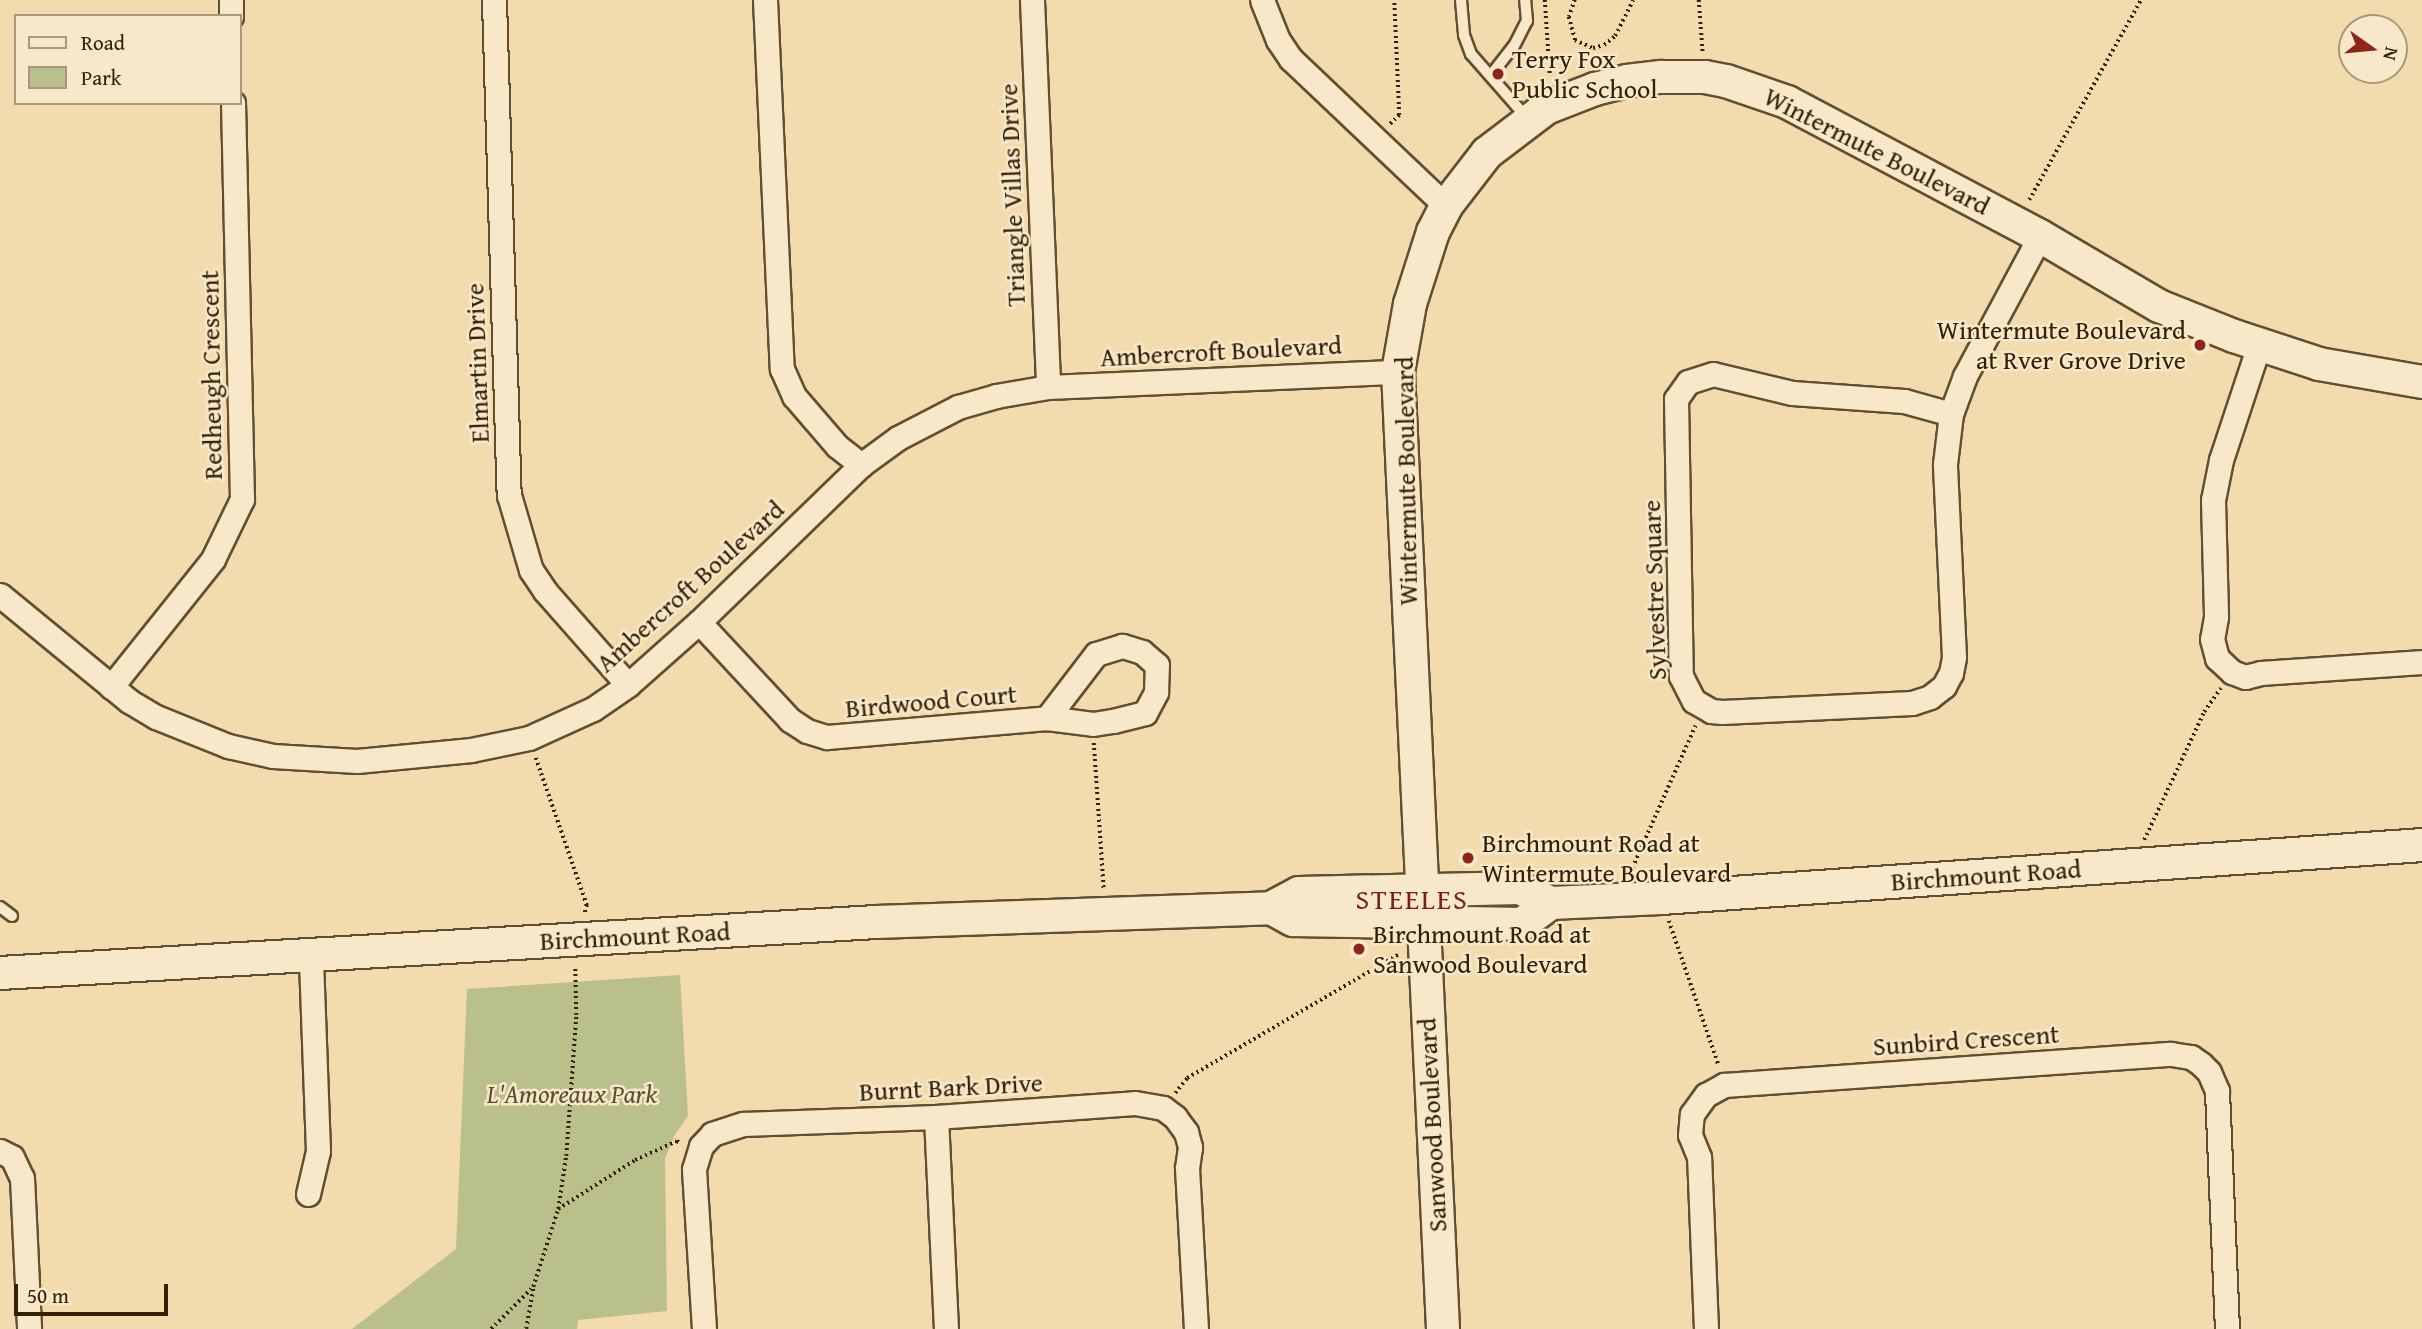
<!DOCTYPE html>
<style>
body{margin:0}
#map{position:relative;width:2422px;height:1329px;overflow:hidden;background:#f2dbad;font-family:"Gentium Book Plus",serif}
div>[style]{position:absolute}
.green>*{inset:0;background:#b9c08b}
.path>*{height:3.5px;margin-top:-1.75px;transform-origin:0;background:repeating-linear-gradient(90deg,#332005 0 2px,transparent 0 5.5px)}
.roads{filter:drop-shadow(2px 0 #634f2f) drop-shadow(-2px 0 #634f2f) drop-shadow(0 2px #634f2f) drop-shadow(0 -2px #634f2f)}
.lane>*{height:10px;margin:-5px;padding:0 5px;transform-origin:5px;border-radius:5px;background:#f7e8ca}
.street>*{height:23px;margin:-11.5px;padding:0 11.5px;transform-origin:11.5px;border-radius:11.5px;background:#f7e8ca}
.secondary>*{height:32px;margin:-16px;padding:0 16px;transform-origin:16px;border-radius:16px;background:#f7e8ca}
.dots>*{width:19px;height:19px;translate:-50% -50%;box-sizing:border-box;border:4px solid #f7e8ca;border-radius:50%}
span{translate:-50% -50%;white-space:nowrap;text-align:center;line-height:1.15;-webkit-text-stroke:5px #f7e8ca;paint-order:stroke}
.poi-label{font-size:26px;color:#332005}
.left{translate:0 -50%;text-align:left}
.right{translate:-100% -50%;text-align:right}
.street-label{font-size:26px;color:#332005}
.park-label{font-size:26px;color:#5b502d;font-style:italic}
.neighbourhood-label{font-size:28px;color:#7a1f14;letter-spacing:2px}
.legend{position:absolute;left:14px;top:14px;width:228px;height:91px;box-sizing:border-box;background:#f7e8ca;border:2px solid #a9987b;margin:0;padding:9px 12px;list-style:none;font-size:21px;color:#332005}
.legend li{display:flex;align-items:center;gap:14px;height:35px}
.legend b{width:35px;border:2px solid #a9987b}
.north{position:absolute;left:2338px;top:14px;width:70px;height:70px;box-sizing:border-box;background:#f7e8ca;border:2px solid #a9987b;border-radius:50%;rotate:105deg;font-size:19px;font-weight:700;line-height:28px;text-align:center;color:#332005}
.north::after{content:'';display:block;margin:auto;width:24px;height:32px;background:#8f2418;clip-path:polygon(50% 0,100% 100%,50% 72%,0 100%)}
.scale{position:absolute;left:14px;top:1284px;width:154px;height:32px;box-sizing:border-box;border:4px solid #332005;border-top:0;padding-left:9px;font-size:21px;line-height:24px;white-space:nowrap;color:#332005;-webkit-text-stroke:5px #f7e8ca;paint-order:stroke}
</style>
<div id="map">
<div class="green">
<div style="clip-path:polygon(680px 975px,688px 1116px,674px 1136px,665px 1159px,667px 1311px,578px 1320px,577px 1329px,352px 1329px,456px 1249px,467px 989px)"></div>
</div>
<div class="path">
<div style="left:1545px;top:0;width:76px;rotate:86.2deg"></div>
<div style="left:1575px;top:0;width:18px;rotate:109deg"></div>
<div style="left:1569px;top:17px;width:24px;rotate:75deg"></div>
<div style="left:1575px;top:40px;width:20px;rotate:24deg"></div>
<div style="left:1593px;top:48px;width:11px;rotate:-15deg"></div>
<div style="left:1604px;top:45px;width:14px;rotate:-39deg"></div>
<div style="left:1615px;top:36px;width:40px;rotate:-63.4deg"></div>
<div style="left:1699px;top:0;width:54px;rotate:85.8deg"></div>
<div style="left:1390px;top:124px;width:13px;rotate:-45deg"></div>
<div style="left:1399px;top:115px;width:115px;rotate:-92.5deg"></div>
<div style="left:2029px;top:200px;width:229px;rotate:-60.8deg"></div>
<div style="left:1094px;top:743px;width:146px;rotate:86.1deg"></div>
<div style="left:536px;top:758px;width:156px;rotate:70.9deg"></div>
<div style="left:587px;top:905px;width:8px;rotate:104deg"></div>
<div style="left:2144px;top:840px;width:141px;rotate:-64.9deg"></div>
<div style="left:2204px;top:712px;width:29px;rotate:-55deg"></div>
<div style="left:1630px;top:873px;width:161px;rotate:-66.1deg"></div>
<div style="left:1669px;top:921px;width:153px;rotate:71deg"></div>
<div style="left:1175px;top:1093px;width:19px;rotate:-51deg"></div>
<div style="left:1187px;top:1078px;width:246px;rotate:-30.3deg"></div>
<div style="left:558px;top:1209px;width:91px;rotate:-32.5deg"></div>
<div style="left:635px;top:1160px;width:46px;rotate:-24.3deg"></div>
<div style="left:677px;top:1141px;width:4px;rotate:34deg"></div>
<div style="left:491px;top:1329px;width:59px;rotate:-45deg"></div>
<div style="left:533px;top:1287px;width:82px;rotate:-72.2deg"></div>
<div style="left:558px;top:1209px;width:54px;rotate:-81.4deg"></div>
<div style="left:566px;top:1156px;width:141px;rotate:-85.9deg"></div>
<div style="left:576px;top:1015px;width:49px;rotate:-91.2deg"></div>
<div style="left:526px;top:1329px;width:41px;rotate:-80.1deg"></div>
</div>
<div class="roads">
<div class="lane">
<div style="left:1461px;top:0;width:35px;rotate:85deg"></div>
<div style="left:1464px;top:35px;width:20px;rotate:70deg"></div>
<div style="left:1471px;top:54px;width:86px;rotate:48.8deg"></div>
<div style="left:1491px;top:75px;width:37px;rotate:-52deg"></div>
<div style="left:1514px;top:46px;width:28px;rotate:-63deg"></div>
<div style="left:1527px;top:21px;width:21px;rotate:-95deg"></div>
<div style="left:0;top:907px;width:15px;rotate:37deg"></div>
</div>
<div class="street">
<div style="left:494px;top:0;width:495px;rotate:88.3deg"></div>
<div style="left:509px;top:495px;width:78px;rotate:73.7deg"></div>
<div style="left:531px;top:570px;width:25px;rotate:56deg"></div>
<div style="left:545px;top:591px;width:125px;rotate:48.6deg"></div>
<div style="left:765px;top:0;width:369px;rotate:87.4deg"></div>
<div style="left:782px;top:369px;width:30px;rotate:66deg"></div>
<div style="left:794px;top:396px;width:66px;rotate:49.3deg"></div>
<div style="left:837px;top:446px;width:31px;rotate:38deg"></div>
<div style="left:1032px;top:0;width:387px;rotate:87.6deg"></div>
<div style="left:1262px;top:0;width:43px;rotate:68.2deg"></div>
<div style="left:1278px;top:40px;width:23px;rotate:56deg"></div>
<div style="left:1291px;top:59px;width:214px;rotate:43.5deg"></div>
<div style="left:231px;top:16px;width:16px;rotate:-90deg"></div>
<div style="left:2259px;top:345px;width:121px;rotate:108.3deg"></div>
<div style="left:2221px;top:460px;width:41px;rotate:101.3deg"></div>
<div style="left:2213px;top:500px;width:117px;rotate:88.5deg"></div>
<div style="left:2216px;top:617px;width:22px;rotate:100deg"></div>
<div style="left:2212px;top:639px;width:20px;rotate:75deg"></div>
<div style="left:2217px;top:658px;width:21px;rotate:43deg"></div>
<div style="left:2232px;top:672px;width:14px;rotate:21deg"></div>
<div style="left:2245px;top:677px;width:16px;rotate:-14deg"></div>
<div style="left:2261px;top:673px;width:161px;rotate:-3.9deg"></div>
<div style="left:1951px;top:414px;width:49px;rotate:-164.5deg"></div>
<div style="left:1904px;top:401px;width:112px;rotate:-175.9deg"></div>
<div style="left:1792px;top:393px;width:81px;rotate:-166.5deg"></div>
<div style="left:1713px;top:374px;width:26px;rotate:162deg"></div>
<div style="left:1688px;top:382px;width:21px;rotate:125deg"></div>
<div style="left:1676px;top:399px;width:277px;rotate:89deg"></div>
<div style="left:1681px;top:676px;width:28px;rotate:63deg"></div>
<div style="left:1694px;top:701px;width:20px;rotate:30deg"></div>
<div style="left:1711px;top:711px;width:11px;rotate:5deg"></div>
<div style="left:1722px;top:712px;width:190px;rotate:-2.7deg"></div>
<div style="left:1912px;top:703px;width:19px;rotate:-18deg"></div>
<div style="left:1930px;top:697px;width:18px;rotate:-38deg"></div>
<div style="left:1944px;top:686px;width:15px;rotate:-62deg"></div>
<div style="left:1951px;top:673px;width:16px;rotate:-79deg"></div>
<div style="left:1954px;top:657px;width:193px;rotate:-92.7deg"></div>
<div style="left:1945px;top:464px;width:50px;rotate:-83.2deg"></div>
<div style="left:1951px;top:414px;width:40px;rotate:-69.8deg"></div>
<div style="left:1965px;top:376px;width:159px;rotate:-61.8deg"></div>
<div style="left:0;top:595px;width:167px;rotate:39.4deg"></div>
<div style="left:129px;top:701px;width:31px;rotate:31deg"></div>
<div style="left:156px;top:717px;width:78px;rotate:21.9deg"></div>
<div style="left:228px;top:746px;width:46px;rotate:12.5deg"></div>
<div style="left:273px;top:756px;width:84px;rotate:3.4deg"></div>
<div style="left:357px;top:761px;width:115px;rotate:-5.5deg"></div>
<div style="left:471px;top:750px;width:59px;rotate:-11.7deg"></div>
<div style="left:529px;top:738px;width:70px;rotate:-24.4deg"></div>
<div style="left:593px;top:709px;width:42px;rotate:-34.4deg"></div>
<div style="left:628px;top:685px;width:95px;rotate:-41.6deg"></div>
<div style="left:699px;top:622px;width:226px;rotate:-44.1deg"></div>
<div style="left:861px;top:465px;width:46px;rotate:-36.1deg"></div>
<div style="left:898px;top:438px;width:68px;rotate:-27.3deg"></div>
<div style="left:958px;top:407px;width:40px;rotate:-16deg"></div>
<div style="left:996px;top:396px;width:53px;rotate:-9.8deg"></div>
<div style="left:1048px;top:387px;width:350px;rotate:-2.5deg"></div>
<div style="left:699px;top:622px;width:134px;rotate:47.1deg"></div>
<div style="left:790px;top:720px;width:20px;rotate:33deg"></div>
<div style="left:807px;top:731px;width:21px;rotate:17deg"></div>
<div style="left:827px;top:737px;width:221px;rotate:-4.9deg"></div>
<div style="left:1047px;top:718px;width:46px;rotate:7.4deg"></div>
<div style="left:1093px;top:724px;width:20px;rotate:-9deg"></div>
<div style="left:1113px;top:721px;width:33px;rotate:-14deg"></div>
<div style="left:1145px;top:713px;width:24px;rotate:-62deg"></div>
<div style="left:1156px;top:692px;width:27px;rotate:-88deg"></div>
<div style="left:1157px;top:665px;width:20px;rotate:-139deg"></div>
<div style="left:1142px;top:652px;width:21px;rotate:-163deg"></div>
<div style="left:1122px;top:646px;width:27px;rotate:163deg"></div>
<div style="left:1096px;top:654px;width:81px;rotate:127.4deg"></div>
<div style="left:111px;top:687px;width:164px;rotate:-51.4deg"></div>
<div style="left:213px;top:559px;width:67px;rotate:-64.2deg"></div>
<div style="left:242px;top:499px;width:396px;rotate:-91.3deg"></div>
<div style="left:936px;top:1117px;width:212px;rotate:87.3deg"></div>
<div style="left:0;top:1151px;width:13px;rotate:27deg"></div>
<div style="left:12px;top:1157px;width:23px;rotate:65deg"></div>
<div style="left:22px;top:1178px;width:151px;rotate:87.3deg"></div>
<div style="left:308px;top:1194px;width:44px;rotate:-76.9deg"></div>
<div style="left:318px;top:1151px;width:195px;rotate:-92.1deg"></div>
<div style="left:704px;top:1329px;width:160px;rotate:-93.6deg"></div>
<div style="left:694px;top:1169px;width:24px;rotate:-73deg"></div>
<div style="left:701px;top:1146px;width:16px;rotate:-47deg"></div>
<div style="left:712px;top:1134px;width:33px;rotate:-18deg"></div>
<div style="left:743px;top:1124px;width:193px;rotate:-2.1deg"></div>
<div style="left:936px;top:1117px;width:199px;rotate:-4deg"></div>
<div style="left:1135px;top:1103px;width:28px;rotate:10deg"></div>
<div style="left:1163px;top:1108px;width:15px;rotate:37deg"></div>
<div style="left:1175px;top:1117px;width:19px;rotate:54deg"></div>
<div style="left:1186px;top:1132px;width:16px;rotate:75deg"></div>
<div style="left:1190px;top:1147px;width:21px;rotate:98deg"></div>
<div style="left:1187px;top:1168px;width:161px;rotate:86.8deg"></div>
<div style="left:1706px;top:1329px;width:172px;rotate:-92.3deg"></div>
<div style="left:1699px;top:1157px;width:24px;rotate:-112deg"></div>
<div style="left:1690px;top:1135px;width:21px;rotate:-85deg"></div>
<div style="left:1692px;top:1114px;width:24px;rotate:-54deg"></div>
<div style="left:1706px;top:1095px;width:21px;rotate:-29deg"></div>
<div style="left:1724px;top:1085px;width:448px;rotate:-4deg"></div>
<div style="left:2171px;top:1054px;width:20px;rotate:9deg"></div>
<div style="left:2191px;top:1057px;width:12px;rotate:35deg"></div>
<div style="left:2201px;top:1064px;width:11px;rotate:45deg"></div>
<div style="left:2209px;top:1072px;width:21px;rotate:67deg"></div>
<div style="left:2217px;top:1091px;width:238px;rotate:87.6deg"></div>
</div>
<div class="secondary">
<div style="left:1271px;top:908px;width:25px;rotate:29deg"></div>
<div style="left:1293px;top:920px;width:229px;rotate:1deg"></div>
<div style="left:1522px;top:924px;width:36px;rotate:-36deg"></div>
<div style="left:0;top:973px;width:877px;rotate:-3.33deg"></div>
<div style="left:876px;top:922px;width:395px;rotate:-2deg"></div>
<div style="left:1271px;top:908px;width:32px;rotate:-28deg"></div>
<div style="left:1299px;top:893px;width:221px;rotate:-1.3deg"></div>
<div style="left:1520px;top:888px;width:34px;rotate:26deg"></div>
<div style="left:1551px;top:903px;width:110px;rotate:-2.6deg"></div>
<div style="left:1661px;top:898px;width:763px;rotate:-3.98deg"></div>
<div style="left:1443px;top:1329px;width:958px;rotate:-92.69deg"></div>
<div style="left:1398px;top:372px;width:69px;rotate:-80deg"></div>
<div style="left:1410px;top:304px;width:76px;rotate:-72.3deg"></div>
<div style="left:1433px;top:232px;width:29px;rotate:-63deg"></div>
<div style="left:1446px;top:206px;width:67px;rotate:-52.3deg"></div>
<div style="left:1487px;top:153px;width:74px;rotate:-37.3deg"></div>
<div style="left:1546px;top:108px;width:53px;rotate:-21.2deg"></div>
<div style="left:1595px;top:89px;width:33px;rotate:-14deg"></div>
<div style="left:1627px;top:81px;width:34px;rotate:-7deg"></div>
<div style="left:1661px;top:77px;width:44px"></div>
<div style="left:1705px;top:77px;width:21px;rotate:11deg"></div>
<div style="left:1726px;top:81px;width:65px;rotate:19deg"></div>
<div style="left:1787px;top:102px;width:286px;rotate:27.9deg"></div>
<div style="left:2040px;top:236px;width:138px;rotate:30.5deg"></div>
<div style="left:2159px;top:306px;width:81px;rotate:21.8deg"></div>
<div style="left:2234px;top:336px;width:89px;rotate:18.2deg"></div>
<div style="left:2319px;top:364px;width:105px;rotate:9.9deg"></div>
</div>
</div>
<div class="dots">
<div style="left:1498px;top:74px;background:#8f2418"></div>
<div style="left:2200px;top:345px;background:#8f2418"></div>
<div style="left:1468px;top:858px;background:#8f2418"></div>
<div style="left:1359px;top:949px;background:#8f2418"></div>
</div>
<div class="poi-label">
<span class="left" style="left:1512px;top:74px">Terry Fox<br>Public School</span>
<span class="right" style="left:2186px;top:345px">Wintermute Boulevard<br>at Rver Grove Drive</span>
<span class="left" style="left:1482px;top:858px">Birchmount Road at<br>Wintermute Boulevard</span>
<span class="left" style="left:1373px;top:949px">Birchmount Road at<br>Sanwood Boulevard</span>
</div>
<div class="street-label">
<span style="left:1877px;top:151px;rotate:27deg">Wintermute Boulevard</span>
<span style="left:1012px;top:195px;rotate:-92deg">Triangle Villas Drive</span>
<span style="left:1221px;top:351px;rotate:-3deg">Ambercroft Boulevard</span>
<span style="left:477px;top:363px;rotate:-92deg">Elmartin Drive</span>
<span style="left:211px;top:375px;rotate:-91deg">Redheugh Crescent</span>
<span style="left:1406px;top:481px;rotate:-91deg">Wintermute Boulevard</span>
<span style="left:690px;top:586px;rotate:-42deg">Ambercroft Boulevard</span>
<span style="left:1654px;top:590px;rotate:-92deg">Sylvestre Square</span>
<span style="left:931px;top:701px;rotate:-5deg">Birdwood Court</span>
<span style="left:1986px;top:875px;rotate:-4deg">Birchmount Road</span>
<span style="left:635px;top:936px;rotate:-3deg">Birchmount Road</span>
<span style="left:1966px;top:1040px;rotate:-4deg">Sunbird Crescent</span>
<span style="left:951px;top:1087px;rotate:-3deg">Burnt Bark Drive</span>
<span style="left:1432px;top:1125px;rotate:-93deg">Sanwood Boulevard</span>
</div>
<div class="park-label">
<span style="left:572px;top:1094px">L'Amoreaux Park</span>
</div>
<div class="neighbourhood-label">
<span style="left:1412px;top:899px">STEELES</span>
</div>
<ul class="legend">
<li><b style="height:9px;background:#f7e8ca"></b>Road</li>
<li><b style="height:19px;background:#b9c08b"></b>Park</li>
</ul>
<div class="north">N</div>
<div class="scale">50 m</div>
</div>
